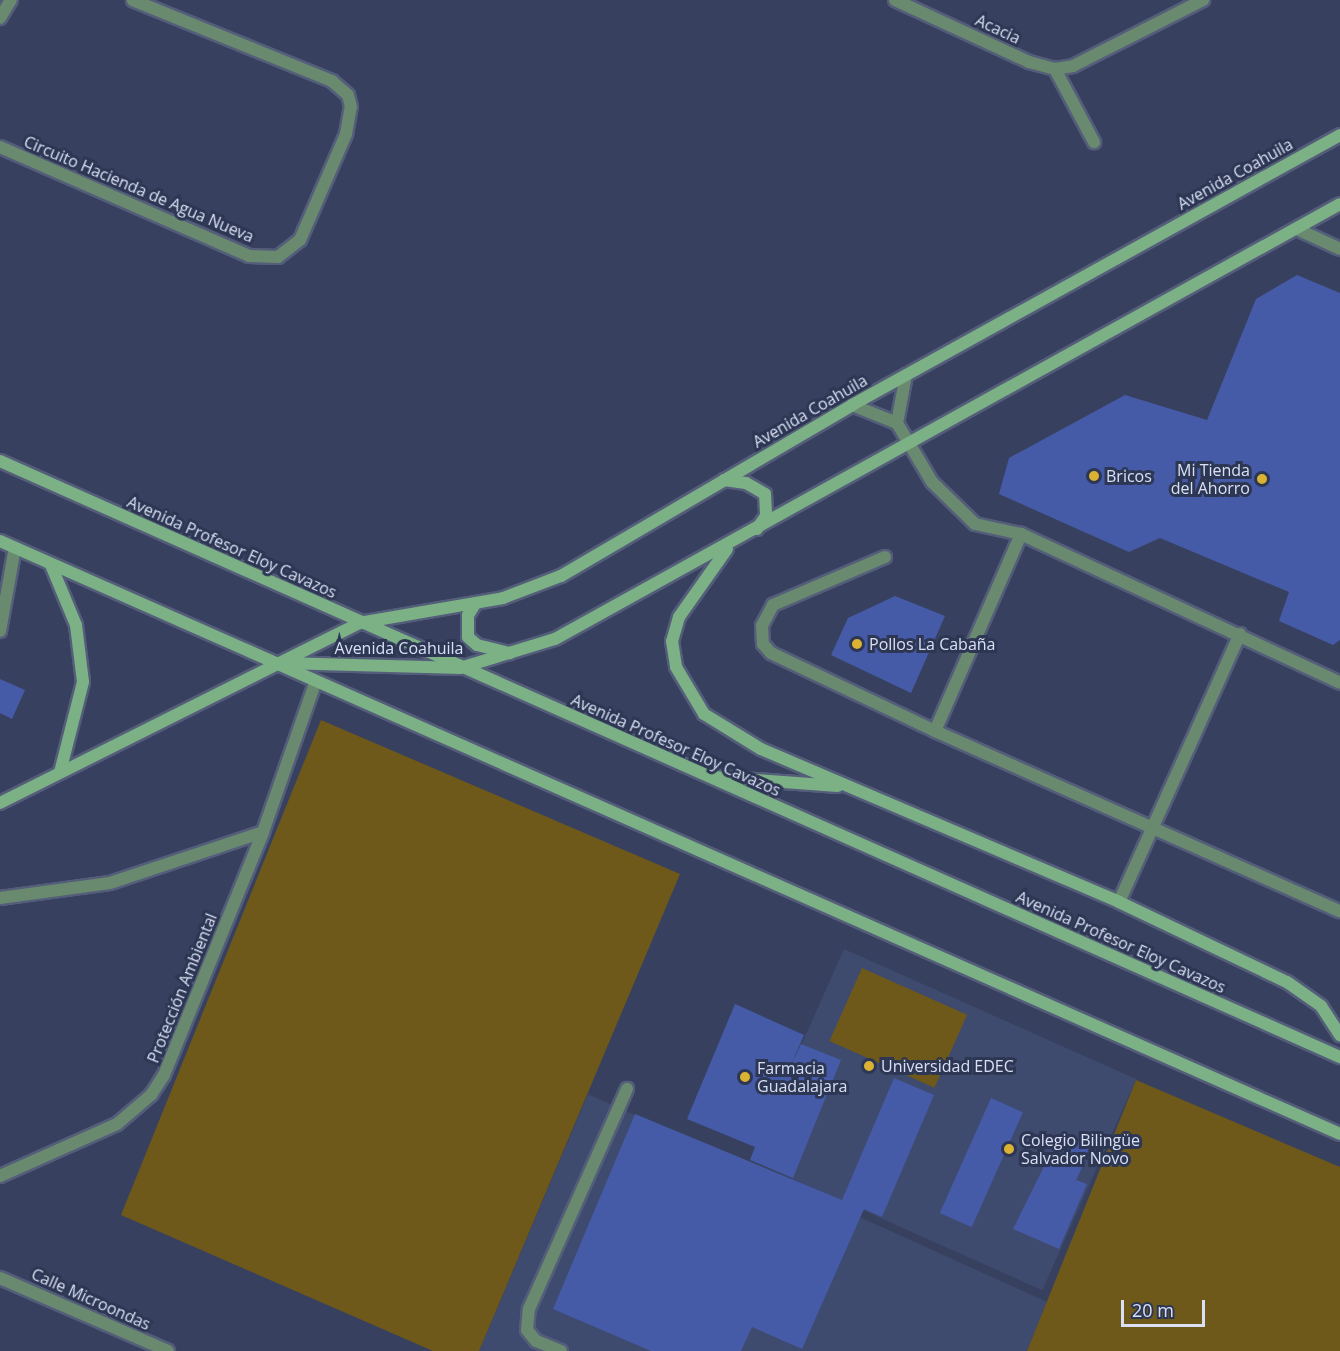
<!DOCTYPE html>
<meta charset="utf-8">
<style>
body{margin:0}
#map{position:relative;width:1340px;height:1351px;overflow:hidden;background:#37415f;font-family:"Open Sans",sans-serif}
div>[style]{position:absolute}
.built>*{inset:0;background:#3e4a6e;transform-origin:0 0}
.green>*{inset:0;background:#6e591b;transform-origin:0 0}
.building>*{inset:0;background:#455ba7;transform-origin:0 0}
.roads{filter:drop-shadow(2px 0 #545e7a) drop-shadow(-2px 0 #545e7a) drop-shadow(0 2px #545e7a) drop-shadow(0 -2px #545e7a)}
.lane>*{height:12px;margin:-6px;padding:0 6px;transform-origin:6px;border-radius:6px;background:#698a6e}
.street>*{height:12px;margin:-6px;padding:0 6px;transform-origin:6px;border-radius:6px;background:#698a6e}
.secondary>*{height:12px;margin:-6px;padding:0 6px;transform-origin:6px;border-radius:6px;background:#7cb185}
.dots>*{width:16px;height:16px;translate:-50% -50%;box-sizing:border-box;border:3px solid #2d3754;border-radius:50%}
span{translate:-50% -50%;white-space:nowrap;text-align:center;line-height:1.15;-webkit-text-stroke:6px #2d3754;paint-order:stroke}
.street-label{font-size:16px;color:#d9e0f3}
.poi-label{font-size:16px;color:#d9e0f3}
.right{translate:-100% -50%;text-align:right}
.left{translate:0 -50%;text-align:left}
.scale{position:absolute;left:1121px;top:1300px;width:84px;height:27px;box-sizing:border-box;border:3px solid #d9e0f3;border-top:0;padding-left:8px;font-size:18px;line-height:21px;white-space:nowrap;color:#d9e0f3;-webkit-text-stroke:4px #2d3754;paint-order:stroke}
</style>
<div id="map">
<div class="built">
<div style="left:844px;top:949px;width:320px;height:231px;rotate:24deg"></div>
<div style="clip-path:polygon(588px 1094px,1047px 1302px,1027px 1351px,479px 1351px)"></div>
</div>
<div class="green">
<div style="clip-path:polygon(321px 720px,680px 874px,479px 1351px,433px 1351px,121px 1215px)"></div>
<div style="left:862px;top:968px;width:115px;height:80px;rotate:24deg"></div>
<div style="clip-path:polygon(1136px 1080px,1340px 1167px,1340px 1351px,1027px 1351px)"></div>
</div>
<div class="building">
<div style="clip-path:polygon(1297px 275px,1340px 293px,1340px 640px,1333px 645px,1279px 621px,1289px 592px,1160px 538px,1129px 552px,999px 494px,1009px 458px,1125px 395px,1207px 420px,1256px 299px)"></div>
<div style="clip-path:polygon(895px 596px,945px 616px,911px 693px,831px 655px,848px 618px)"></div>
<div style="clip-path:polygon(0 679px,25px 690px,12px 719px,0 713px)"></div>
<div style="clip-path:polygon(735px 1004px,804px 1035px,790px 1067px,801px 1044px,841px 1060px,793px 1178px,750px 1160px,755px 1147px,687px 1119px)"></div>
<div style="clip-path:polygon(894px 1078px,934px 1095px,882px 1217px,864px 1209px,802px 1349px,752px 1327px,741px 1351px,651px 1351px,553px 1309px,635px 1114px,842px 1200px)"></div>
<div style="left:991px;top:1098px;width:35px;height:126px;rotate:24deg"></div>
<div style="clip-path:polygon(1060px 1134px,1092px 1147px,1076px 1180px,1087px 1184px,1059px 1249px,1013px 1229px)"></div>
</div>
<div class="roads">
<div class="lane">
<div style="left:1297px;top:229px;width:47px;rotate:24.9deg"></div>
<div style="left:906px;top:375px;width:49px;rotate:100.6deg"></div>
<div style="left:897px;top:423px;width:69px;rotate:59.3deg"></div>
<div style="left:932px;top:482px;width:60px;rotate:44.3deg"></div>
<div style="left:975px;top:524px;width:47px;rotate:12.3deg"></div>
<div style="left:1021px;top:534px;width:352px;rotate:25deg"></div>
<div style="left:852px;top:405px;width:48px;rotate:21.8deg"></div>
<div style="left:885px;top:557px;width:122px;rotate:156.8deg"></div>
<div style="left:773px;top:605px;width:24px;rotate:118deg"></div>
<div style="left:762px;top:626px;width:18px;rotate:87deg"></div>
<div style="left:763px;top:644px;width:12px;rotate:48deg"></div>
<div style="left:771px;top:653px;width:182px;rotate:25.4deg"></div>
<div style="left:935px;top:731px;width:443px;rotate:24deg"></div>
<div style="left:0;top:631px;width:84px;rotate:-79.8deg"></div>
<div style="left:935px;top:731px;width:215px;rotate:-66.4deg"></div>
<div style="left:1119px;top:902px;width:294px;rotate:-65.7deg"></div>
<div style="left:561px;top:1351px;width:27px;rotate:-158deg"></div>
<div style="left:536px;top:1341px;width:14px;rotate:-129deg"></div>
<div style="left:527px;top:1330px;width:21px;rotate:-85deg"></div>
<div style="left:529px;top:1309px;width:241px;rotate:-66deg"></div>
</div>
<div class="street">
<div style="left:895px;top:0;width:148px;rotate:24.8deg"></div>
<div style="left:1029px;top:62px;width:27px;rotate:15deg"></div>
<div style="left:1055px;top:69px;width:18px;rotate:-9deg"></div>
<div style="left:1073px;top:66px;width:146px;rotate:-26.9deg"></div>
<div style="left:0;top:18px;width:21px;rotate:-59deg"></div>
<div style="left:1055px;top:69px;width:83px;rotate:61.9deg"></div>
<div style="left:0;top:147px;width:272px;rotate:23.6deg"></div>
<div style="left:249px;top:256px;width:29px;rotate:2deg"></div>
<div style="left:278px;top:257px;width:28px;rotate:-38deg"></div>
<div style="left:300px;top:240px;width:116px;rotate:-66.5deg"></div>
<div style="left:346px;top:134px;width:27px;rotate:-80deg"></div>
<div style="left:351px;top:107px;width:12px;rotate:-104deg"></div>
<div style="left:348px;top:95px;width:21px;rotate:-139deg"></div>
<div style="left:332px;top:81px;width:215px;rotate:-157.9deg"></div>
<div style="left:0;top:898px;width:111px;rotate:-7.8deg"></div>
<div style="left:110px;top:883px;width:161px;rotate:-18.4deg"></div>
<div style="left:0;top:1176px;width:128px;rotate:-24deg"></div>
<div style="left:117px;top:1124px;width:45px;rotate:-40.5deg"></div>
<div style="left:151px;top:1095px;width:24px;rotate:-57deg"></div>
<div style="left:164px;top:1075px;width:262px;rotate:-67.8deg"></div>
<div style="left:263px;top:832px;width:160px;rotate:-70.7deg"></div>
<div style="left:0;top:1278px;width:183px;rotate:23.5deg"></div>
</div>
<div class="secondary">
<div style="left:0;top:461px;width:1467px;rotate:23.98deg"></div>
<div style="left:724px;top:480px;width:22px;rotate:8deg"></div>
<div style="left:746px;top:483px;width:22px;rotate:30deg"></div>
<div style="left:765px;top:494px;width:22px;rotate:87deg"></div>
<div style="left:766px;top:516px;width:16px;rotate:125deg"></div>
<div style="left:0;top:541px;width:1465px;rotate:23.87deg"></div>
<div style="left:727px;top:549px;width:83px;rotate:125.2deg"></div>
<div style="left:679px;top:617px;width:25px;rotate:106deg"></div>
<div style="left:672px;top:641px;width:26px;rotate:81deg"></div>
<div style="left:676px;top:667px;width:55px;rotate:59.2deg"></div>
<div style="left:704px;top:714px;width:67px;rotate:31.6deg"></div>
<div style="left:761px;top:749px;width:389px;rotate:23.1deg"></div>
<div style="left:1119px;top:902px;width:186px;rotate:25.5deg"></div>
<div style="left:1287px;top:982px;width:42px;rotate:35.2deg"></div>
<div style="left:1321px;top:1006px;width:35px;rotate:57deg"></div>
<div style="left:51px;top:565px;width:65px;rotate:67.4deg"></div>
<div style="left:76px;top:625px;width:57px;rotate:83deg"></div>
<div style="left:83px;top:682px;width:93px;rotate:104.3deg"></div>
<div style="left:475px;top:604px;width:13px;rotate:122deg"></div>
<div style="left:468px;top:615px;width:22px;rotate:90deg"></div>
<div style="left:468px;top:637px;width:12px;rotate:42deg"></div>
<div style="left:477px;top:645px;width:34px;rotate:14deg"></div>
<div style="left:283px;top:663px;width:177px;rotate:1.6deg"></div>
<div style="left:460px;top:668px;width:99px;rotate:-17deg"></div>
<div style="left:555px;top:639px;width:897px;rotate:-28.99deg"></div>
<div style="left:715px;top:777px;width:123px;rotate:4.2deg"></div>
<div style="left:0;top:803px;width:402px;rotate:-26.6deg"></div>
<div style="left:359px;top:623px;width:146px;rotate:-9.8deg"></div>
<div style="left:503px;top:598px;width:62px;rotate:-20.8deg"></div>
<div style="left:561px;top:576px;width:338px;rotate:-30.4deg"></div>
<div style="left:852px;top:405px;width:558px;rotate:-28.95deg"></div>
</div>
</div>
<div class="dots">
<div style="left:1094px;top:476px;background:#dcb233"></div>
<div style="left:1262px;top:479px;background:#dcb233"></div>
<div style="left:857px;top:644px;background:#dcb233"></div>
<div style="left:869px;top:1066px;background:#dcb233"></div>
<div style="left:745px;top:1077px;background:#dcb233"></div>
<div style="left:1009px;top:1149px;background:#dcb233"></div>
</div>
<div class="street-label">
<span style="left:998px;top:29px;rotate:25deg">Acacia</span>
<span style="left:1235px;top:174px;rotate:-29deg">Avenida Coahuila</span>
<span style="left:139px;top:189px;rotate:23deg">Circuito Hacienda de Agua Nueva</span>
<span style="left:810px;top:411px;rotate:-30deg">Avenida Coahuila</span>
<span style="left:232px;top:547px;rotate:24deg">Avenida Profesor Eloy Cavazos</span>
<span style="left:399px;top:648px">Avenida Coahuila</span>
<span style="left:676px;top:745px;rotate:24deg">Avenida Profesor Eloy Cavazos</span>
<span style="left:1121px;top:942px;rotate:24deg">Avenida Profesor Eloy Cavazos</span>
<span style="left:182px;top:988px;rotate:-68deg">Protección Ambiental</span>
<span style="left:91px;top:1299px;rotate:24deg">Calle Microondas</span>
</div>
<div class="poi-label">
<span class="right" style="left:1250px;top:479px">Mi Tienda<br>del Ahorro</span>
<span class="left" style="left:1106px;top:476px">Bricos</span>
<span class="left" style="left:869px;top:644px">Pollos La Cabaña</span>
<span class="left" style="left:881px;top:1066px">Universidad EDEC</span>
<span class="left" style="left:757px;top:1077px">Farmacia<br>Guadalajara</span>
<span class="left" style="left:1021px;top:1149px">Colegio Bilingüe<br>Salvador Novo</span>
</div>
<div class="scale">20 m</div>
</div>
